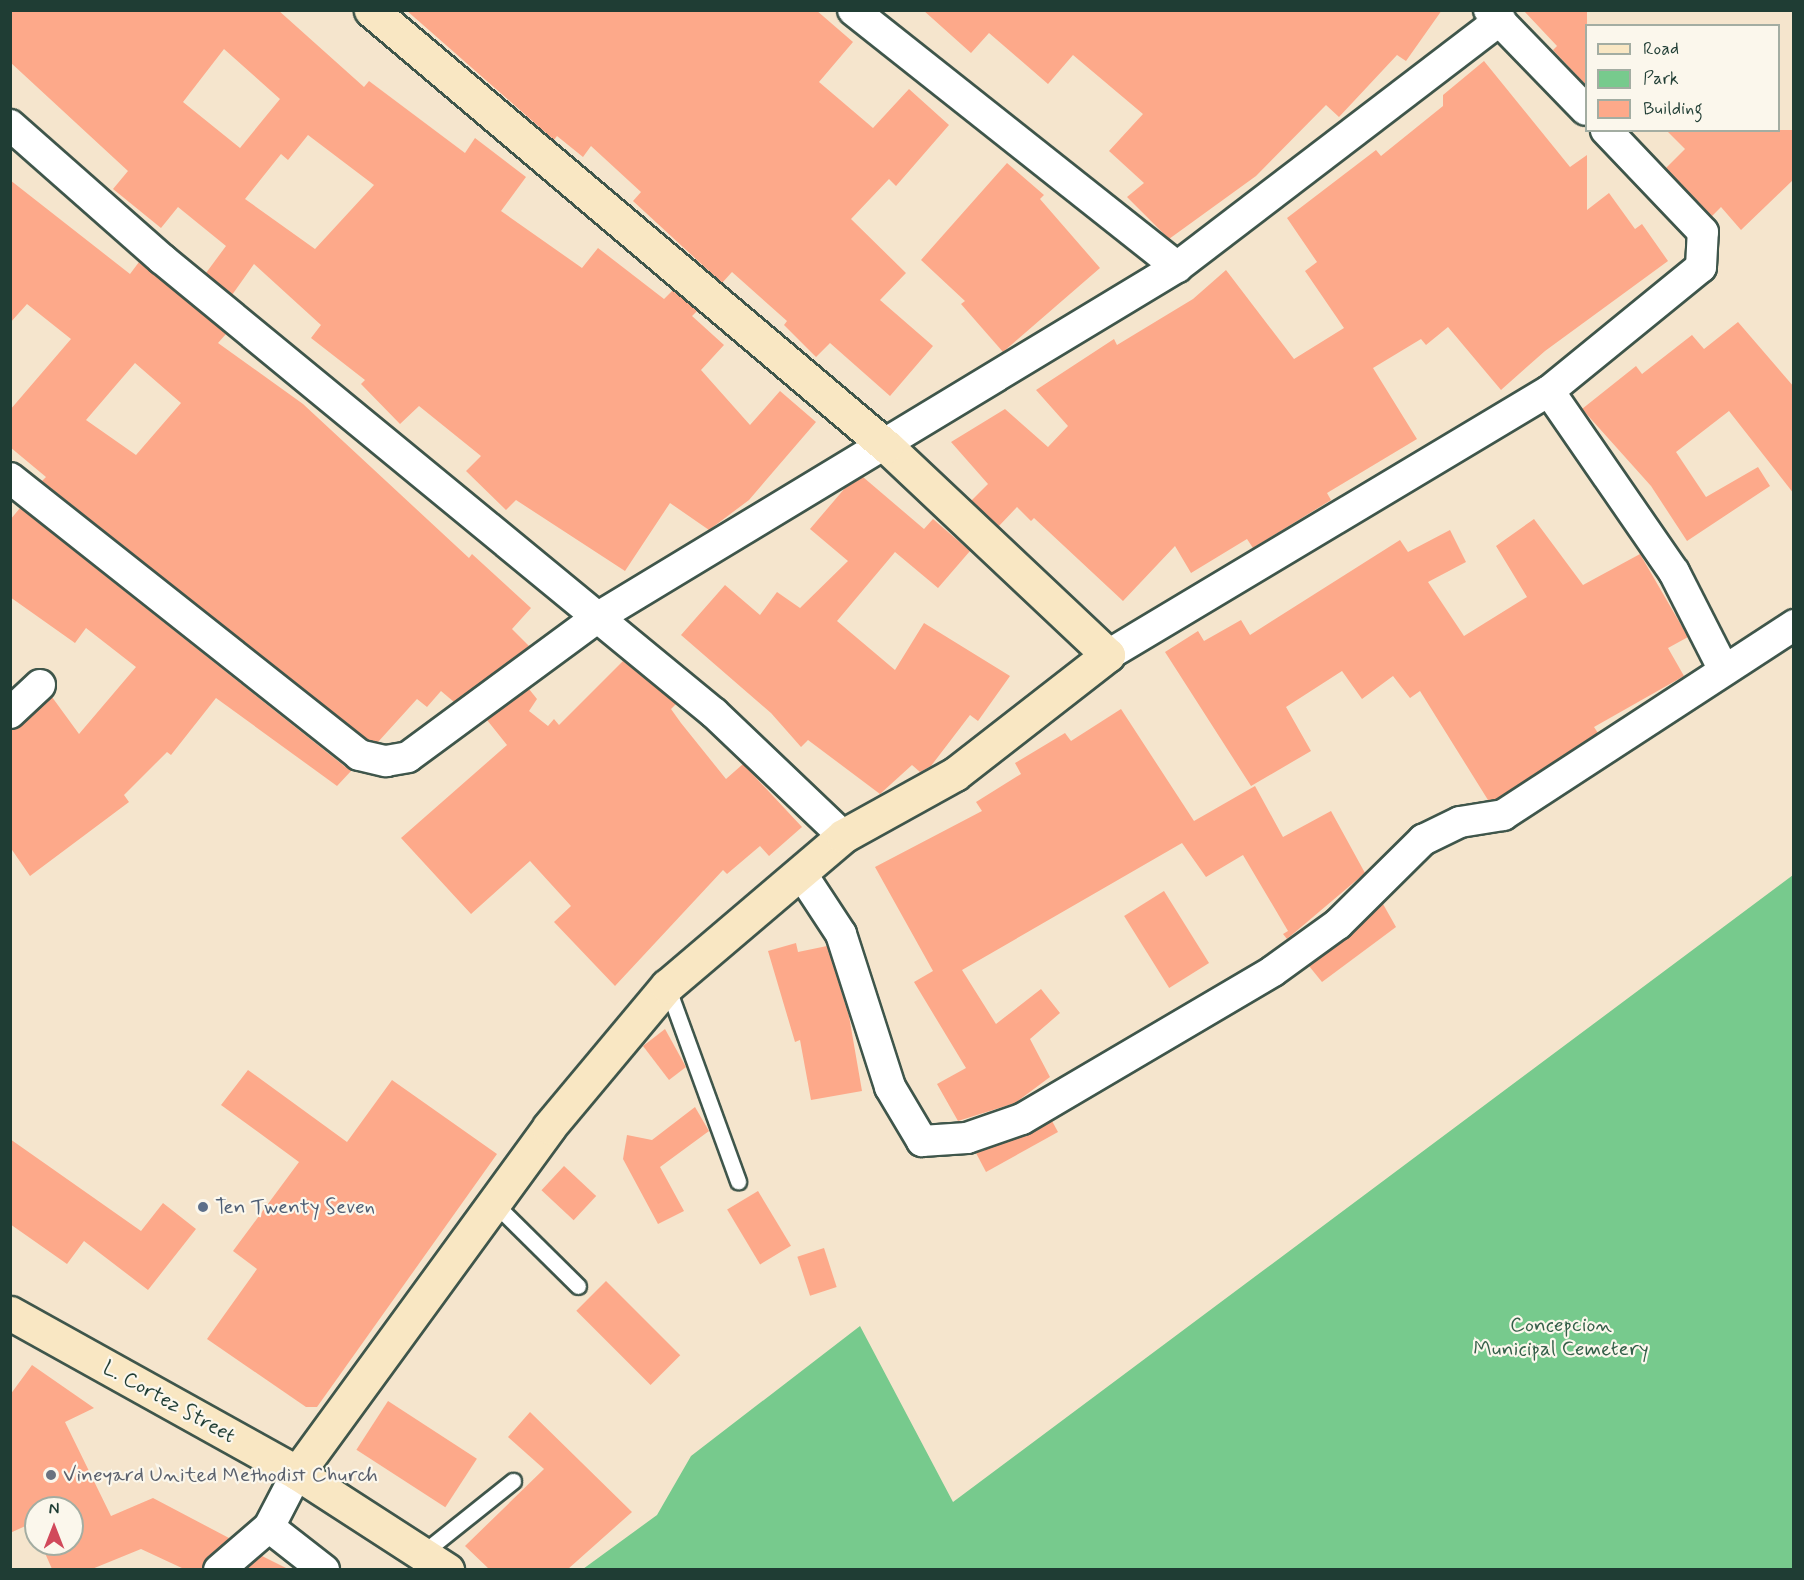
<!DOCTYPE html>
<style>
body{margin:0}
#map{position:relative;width:1804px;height:1580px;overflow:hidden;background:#f5e5cd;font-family:Mynerve,sans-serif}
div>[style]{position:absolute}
.green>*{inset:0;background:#77ca8d}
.building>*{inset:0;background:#fda98a;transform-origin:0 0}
.roads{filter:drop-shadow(2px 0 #3f564b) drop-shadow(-2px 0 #3f564b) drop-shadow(0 2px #3f564b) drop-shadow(0 -2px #3f564b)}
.lane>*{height:15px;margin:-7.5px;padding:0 7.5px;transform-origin:7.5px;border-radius:7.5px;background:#fff}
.street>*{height:30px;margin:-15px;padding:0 15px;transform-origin:15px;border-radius:15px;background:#fff}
.secondary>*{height:33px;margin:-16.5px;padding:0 16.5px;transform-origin:16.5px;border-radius:16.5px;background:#f9e7c3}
.dots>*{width:16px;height:16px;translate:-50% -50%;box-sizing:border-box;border:3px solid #fbf7ec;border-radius:50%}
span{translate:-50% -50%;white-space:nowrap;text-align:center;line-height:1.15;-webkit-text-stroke:4.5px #fbf7ec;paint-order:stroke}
.service-label{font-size:21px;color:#4e5e75}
.left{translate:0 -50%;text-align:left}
.park-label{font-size:21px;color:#35604a}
.street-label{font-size:21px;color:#1f3d34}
.worship-label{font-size:21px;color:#5b616d}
.frame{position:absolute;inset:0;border:12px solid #1f3d34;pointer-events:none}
.legend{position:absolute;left:1585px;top:24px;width:195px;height:108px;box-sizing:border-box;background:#fbf7ec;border:2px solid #a3ada2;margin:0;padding:8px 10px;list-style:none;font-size:18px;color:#1f3d34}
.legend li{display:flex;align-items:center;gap:12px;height:30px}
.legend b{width:30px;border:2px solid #a3ada2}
.north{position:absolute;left:24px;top:1496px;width:60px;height:60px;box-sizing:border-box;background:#fbf7ec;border:2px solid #a3ada2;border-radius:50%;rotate:0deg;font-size:16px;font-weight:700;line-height:24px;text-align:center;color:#1f3d34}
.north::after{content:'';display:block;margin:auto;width:21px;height:27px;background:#d1495b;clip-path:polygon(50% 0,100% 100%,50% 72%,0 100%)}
</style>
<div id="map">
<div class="green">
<div style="clip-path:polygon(1793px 875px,1793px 1569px,583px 1569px,657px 1515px,691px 1456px,860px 1326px,953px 1502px)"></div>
</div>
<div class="building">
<div style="clip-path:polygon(evenodd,10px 10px,278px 10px,364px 87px,369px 81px,465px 153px,475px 138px,526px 177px,501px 211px,582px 268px,598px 248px,664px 299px,673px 290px,697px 311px,692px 316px,724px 345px,701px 370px,750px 425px,780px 391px,816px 422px,749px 500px,709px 530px,670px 503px,625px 571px,516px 500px,506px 510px,466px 471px,481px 456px,419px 406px,400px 424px,361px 384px,365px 380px,311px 338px,321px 325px,254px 264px,232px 295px,206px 273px,226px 246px,178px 207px,161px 228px,113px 189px,128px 171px,10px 62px,10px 10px,224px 49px,280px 99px,240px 148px,183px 102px,224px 49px,10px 10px,308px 135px,374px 185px,315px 249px,245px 199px,281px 154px,288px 160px,308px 135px)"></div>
<div style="clip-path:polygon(406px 10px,816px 10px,853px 42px,819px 82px,873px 128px,909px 89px,949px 125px,896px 186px,889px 179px,851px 219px,906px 273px,880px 300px,933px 346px,890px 396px,830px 343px,816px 357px,784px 325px,787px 321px,732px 272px,722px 283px,633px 201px,641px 192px,591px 146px,583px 157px,557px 136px,554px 140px)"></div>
<div style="clip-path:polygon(923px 10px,1442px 10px,1406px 61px,1397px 55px,1339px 117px,1326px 105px,1256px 176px,1169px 239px,1127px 197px,1144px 183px,1109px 151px,1143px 114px,1073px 55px,1048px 84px,989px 33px,971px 53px)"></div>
<div style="clip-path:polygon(1523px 10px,1587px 10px,1587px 86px,1553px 50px,1557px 46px)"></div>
<div style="clip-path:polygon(1484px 61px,1570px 167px,1587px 155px,1587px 210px,1609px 193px,1635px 229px,1642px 224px,1668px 261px,1545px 351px,1501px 390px,1448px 327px,1426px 345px,1421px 339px,1373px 368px,1417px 439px,1327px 493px,1331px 500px,1253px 548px,1247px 539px,1191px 573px,1175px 546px,1123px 601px,1034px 518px,1031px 521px,1017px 507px,999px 526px,971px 501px,988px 484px,951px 442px,1005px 409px,1048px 447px,1068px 426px,1036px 390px,1114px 339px,1117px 345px,1193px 299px,1226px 270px,1294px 359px,1344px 328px,1305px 271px,1317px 262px,1287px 218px,1376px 150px,1381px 156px,1443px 106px,1443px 95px)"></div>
<div style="clip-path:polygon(1666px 130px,1794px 130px,1794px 179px,1741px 230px,1721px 207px,1712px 216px,1666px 168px,1685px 149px)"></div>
<div style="clip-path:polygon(1007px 163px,1044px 195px,1040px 199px,1100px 268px,1003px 352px,961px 304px,965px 301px,921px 260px)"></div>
<div style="clip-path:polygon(evenodd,10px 180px,130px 274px,139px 262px,226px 334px,218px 343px,303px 404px,469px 558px,472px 554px,531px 608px,512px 629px,529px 646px,454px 702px,441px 691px,427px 707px,417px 699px,378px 742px,367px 739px,42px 481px,46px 477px,10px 447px,10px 410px,71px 339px,27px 304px,10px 323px,10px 180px,135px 363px,181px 403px,136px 455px,86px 420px,135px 363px)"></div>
<div style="clip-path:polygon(1738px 322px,1794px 387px,1794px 494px,1729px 411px,1676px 452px,1706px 497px,1758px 467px,1770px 486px,1687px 541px,1651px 486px,1582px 409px,1636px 366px,1642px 374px,1692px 335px,1704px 349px)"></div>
<div style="clip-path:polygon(863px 477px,924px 529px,933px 519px,970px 551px,938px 588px,895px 552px,837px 621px,895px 670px,924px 623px,1010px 676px,978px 721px,970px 715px,931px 766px,920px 772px,912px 765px,880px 794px,808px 740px,801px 747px,771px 713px,681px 635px,725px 585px,760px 615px,777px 592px,800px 608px,848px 561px,810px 529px,845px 488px)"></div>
<div style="clip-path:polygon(20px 508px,348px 769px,352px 770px,337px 786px,216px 698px,171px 755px,167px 752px,124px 795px,129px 802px,30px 876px,10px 847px,10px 730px,52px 697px,79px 734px,136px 667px,86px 628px,75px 643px,10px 597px,10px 520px)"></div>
<div style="clip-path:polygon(1534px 519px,1583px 585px,1640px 554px,1688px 637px,1668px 648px,1684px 676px,1594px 727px,1598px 733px,1497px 799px,1488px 800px,1420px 691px,1410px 698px,1393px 676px,1362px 699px,1342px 671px,1286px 707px,1311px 751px,1251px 786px,1165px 652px,1198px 631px,1204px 641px,1241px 620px,1250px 635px,1400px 540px,1408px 552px,1450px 530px,1466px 562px,1428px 582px,1464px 636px,1527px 597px,1496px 546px)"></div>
<div style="clip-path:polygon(623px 661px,676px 704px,671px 709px,681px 723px,726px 779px,743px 764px,802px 827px,769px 856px,760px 846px,727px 874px,723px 870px,615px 986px,554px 922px,571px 906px,530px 861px,471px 914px,401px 838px,507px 745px,487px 720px,529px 689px,537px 699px,529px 711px,548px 726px,554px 719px,559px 725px)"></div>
<div style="clip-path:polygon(1121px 709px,1194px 821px,1255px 786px,1283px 837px,1331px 811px,1365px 873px,1287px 939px,1283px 934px,1288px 931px,1243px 855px,1206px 877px,1182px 843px,962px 970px,996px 1024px,1041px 989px,1060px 1013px,1030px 1039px,1050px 1077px,1015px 1103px,958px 1121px,937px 1084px,966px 1068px,914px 982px,933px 971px,875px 867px,982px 811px,976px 802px,1021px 774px,1015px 763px,1065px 733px,1071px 741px)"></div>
<div style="left:1164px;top:891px;width:85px;height:47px;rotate:58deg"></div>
<div style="clip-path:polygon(1383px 904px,1396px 927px,1322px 982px,1309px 966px)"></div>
<div style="clip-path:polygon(796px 943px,798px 952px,827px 946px,849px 1016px,862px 1091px,811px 1100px,800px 1040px,795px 1042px,768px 951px)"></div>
<div style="clip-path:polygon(665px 1029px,686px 1067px,669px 1080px,643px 1046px)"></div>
<div style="clip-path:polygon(248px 1070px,347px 1142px,392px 1080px,497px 1154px,317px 1407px,306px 1407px,207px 1339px,257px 1269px,233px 1251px,299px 1162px,221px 1105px)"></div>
<div style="clip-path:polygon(695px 1107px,709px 1131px,660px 1167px,684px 1211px,658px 1224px,623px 1159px,627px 1135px,652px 1140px)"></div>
<div style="clip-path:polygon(1052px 1121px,1058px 1132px,986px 1172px,976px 1153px)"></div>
<div style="clip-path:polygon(10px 1139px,141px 1231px,163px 1203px,196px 1229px,148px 1290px,84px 1241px,67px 1264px,10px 1224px)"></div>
<div style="left:564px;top:1166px;width:44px;height:33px;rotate:43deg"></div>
<div style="left:758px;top:1191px;width:64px;height:36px;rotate:59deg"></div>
<div style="left:824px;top:1248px;width:41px;height:28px;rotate:72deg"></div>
<div style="left:606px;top:1281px;width:105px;height:42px;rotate:45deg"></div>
<div style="clip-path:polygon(32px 1365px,94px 1408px,65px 1422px,111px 1516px,153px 1498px,229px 1538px,202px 1569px,184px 1569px,141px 1549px,92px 1569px,52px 1569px,41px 1544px,72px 1544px,72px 1508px,36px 1508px,36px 1531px,32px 1523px,10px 1533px,10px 1395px)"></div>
<div style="left:388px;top:1401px;width:106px;height:58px;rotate:33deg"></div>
<div style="clip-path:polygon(530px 1412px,632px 1512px,568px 1569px,489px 1569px,465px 1546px,544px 1469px,508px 1437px)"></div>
<div style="clip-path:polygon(262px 1556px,288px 1569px,246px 1569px)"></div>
</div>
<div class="roads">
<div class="lane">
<div style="left:667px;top:986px;width:208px;rotate:70deg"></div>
<div style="left:494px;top:1203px;width:118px;rotate:44.7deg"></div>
<div style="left:424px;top:1552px;width:114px;rotate:-38.6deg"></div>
</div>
<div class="street">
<div style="left:853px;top:10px;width:414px;rotate:38.4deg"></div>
<div style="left:1489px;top:10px;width:139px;rotate:45.9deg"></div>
<div style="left:10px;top:125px;width:203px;rotate:41.4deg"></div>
<div style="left:162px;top:259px;width:715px;rotate:39.44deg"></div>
<div style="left:714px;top:713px;width:178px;rotate:43.6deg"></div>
<div style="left:1549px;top:391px;width:220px;rotate:55.4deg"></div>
<div style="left:1674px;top:572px;width:110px;rotate:63deg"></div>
<div style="left:10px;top:478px;width:446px;rotate:38.4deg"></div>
<div style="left:359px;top:755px;width:28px;rotate:13deg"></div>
<div style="left:386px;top:761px;width:22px;rotate:-10deg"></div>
<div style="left:408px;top:757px;width:232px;rotate:-36.4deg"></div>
<div style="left:595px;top:619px;width:680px;rotate:-31.17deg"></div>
<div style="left:1177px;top:267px;width:407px;rotate:-37.4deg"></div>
<div style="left:1108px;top:655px;width:514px;rotate:-30.91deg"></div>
<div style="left:1549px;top:391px;width:196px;rotate:-39.2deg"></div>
<div style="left:1701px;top:267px;width:35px;rotate:-87deg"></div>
<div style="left:1703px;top:232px;width:141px;rotate:-133.6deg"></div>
<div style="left:10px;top:713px;width:41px;rotate:-43deg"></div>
<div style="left:801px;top:873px;width:73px;rotate:56.7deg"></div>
<div style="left:841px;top:934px;width:161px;rotate:72.2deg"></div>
<div style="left:890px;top:1087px;width:63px;rotate:59.3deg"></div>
<div style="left:922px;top:1141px;width:45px;rotate:-3.8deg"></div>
<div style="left:967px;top:1138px;width:58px;rotate:-19.1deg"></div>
<div style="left:1022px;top:1119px;width:291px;rotate:-30.5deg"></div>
<div style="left:1273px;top:971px;width:80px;rotate:-35.9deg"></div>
<div style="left:1338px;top:924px;width:120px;rotate:-44.7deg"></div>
<div style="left:1423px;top:840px;width:41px;rotate:-25.9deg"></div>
<div style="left:1460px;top:822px;width:44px;rotate:-9.2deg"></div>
<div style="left:1503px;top:815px;width:348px;rotate:-33.1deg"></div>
<div style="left:269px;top:1527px;width:70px;rotate:38deg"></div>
<div style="left:219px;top:1570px;width:66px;rotate:-40.7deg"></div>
<div style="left:269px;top:1527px;width:61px;rotate:-62.6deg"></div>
</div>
<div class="secondary">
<div style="left:10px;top:1313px;width:329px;rotate:29.1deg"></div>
<div style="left:297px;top:1473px;width:179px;rotate:32.9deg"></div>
<div style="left:297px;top:1473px;width:428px;rotate:-53.9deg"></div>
<div style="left:549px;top:1127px;width:184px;rotate:-50.1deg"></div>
<div style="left:667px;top:986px;width:231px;rotate:-40.4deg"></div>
<div style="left:843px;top:836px;width:128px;rotate:-29deg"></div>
<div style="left:955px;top:774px;width:194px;rotate:-37.9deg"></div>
<div style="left:1108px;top:655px;width:305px;rotate:-136.7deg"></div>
<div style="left:886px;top:446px;width:675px;rotate:-139.75deg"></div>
</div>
</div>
<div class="dots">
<div style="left:203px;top:1207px;background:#5c6f8a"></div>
<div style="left:51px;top:1475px;background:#6b7280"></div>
</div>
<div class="service-label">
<span class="left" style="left:215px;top:1207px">Ten Twenty Seven</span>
</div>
<div class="park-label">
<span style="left:1561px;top:1337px">Concepcion<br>Municipal Cemetery</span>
</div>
<div class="street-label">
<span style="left:169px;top:1402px;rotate:29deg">L. Cortez Street</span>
</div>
<div class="worship-label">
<span class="left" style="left:63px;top:1475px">Vineyard United Methodist Church</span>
</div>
<div class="frame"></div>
<ul class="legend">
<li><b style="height:8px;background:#f9e7c3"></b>Road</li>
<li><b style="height:16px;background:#77ca8d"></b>Park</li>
<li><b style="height:16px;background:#fda98a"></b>Building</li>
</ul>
<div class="north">N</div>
</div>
